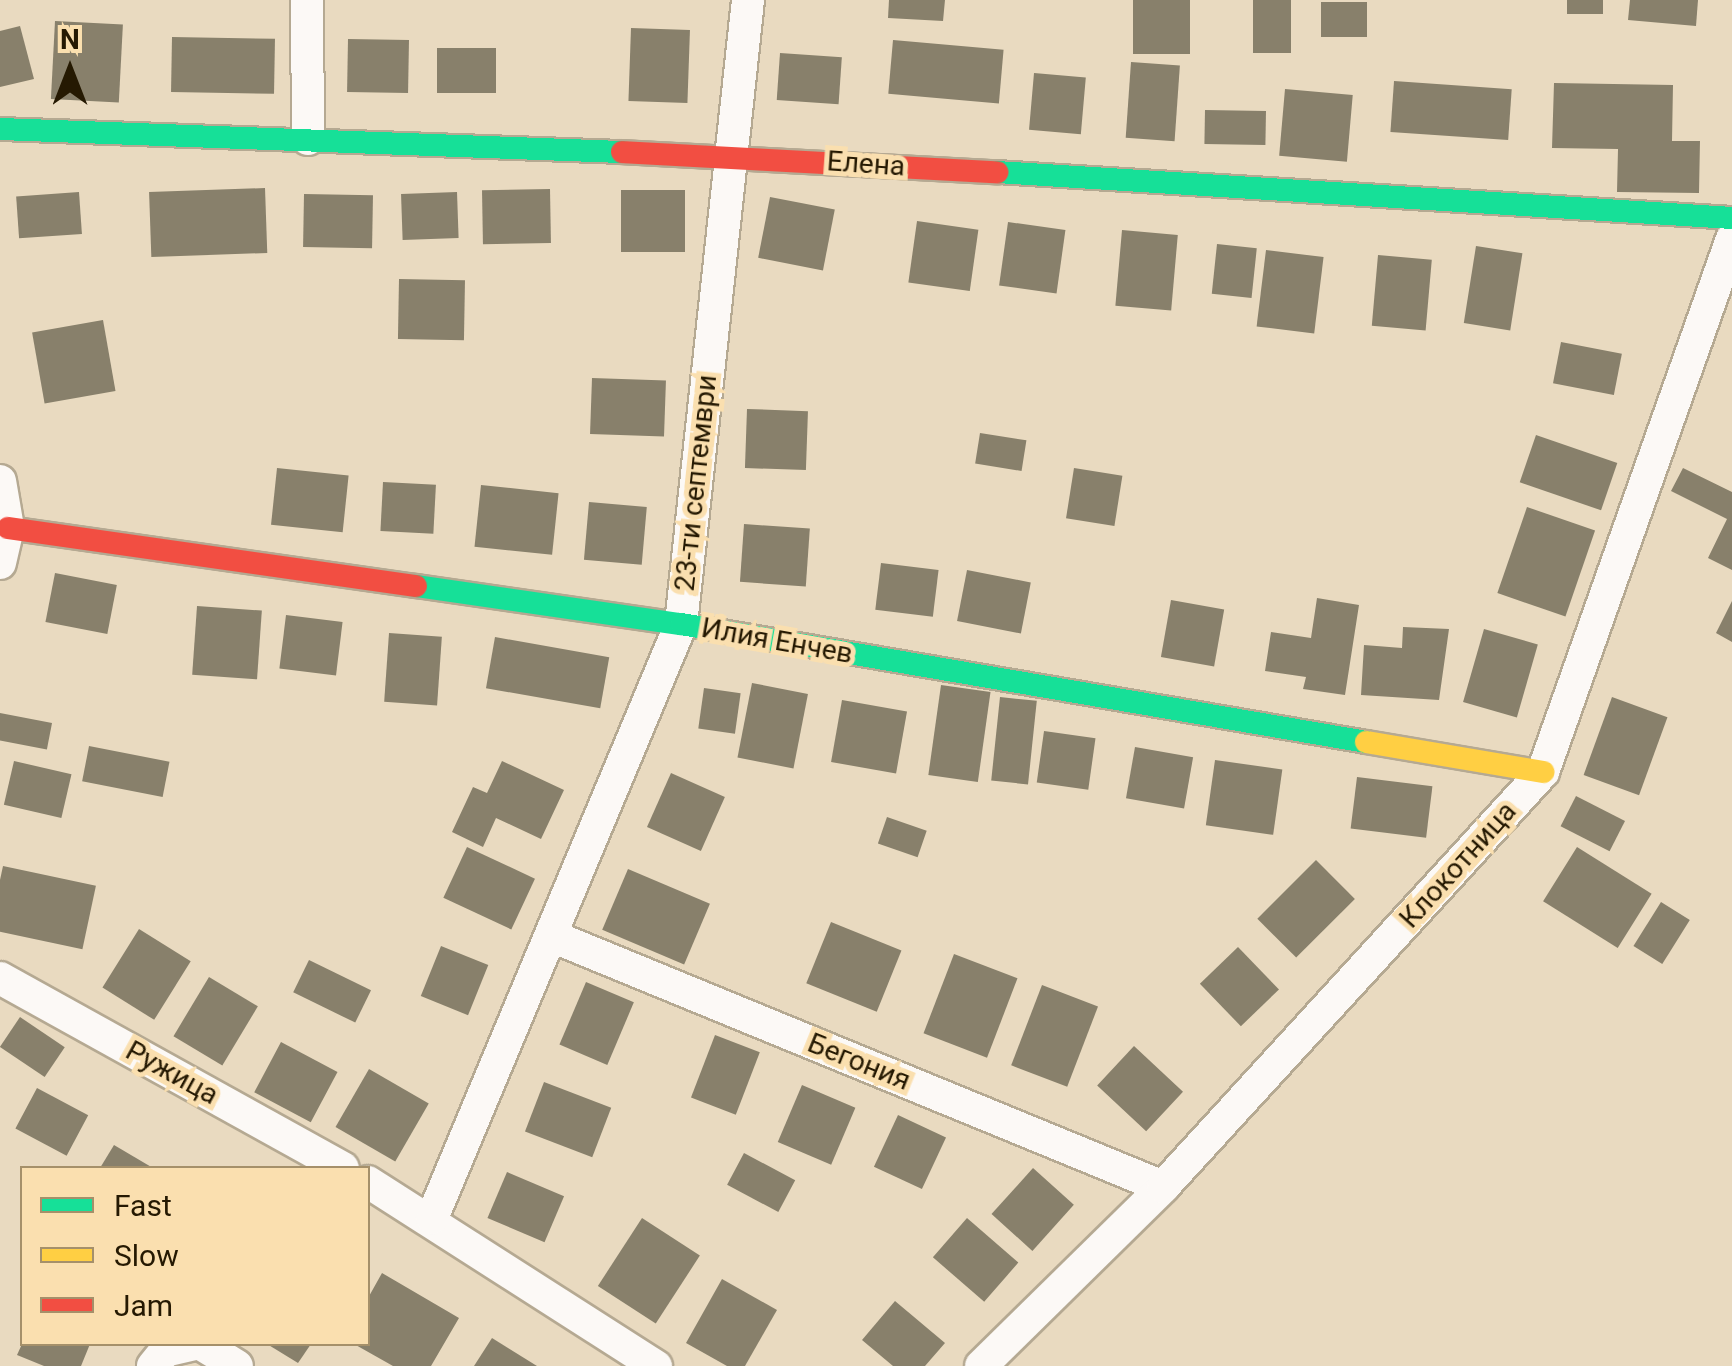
<!DOCTYPE html>
<meta charset="utf-8">
<style>
body{margin:0}
#map{position:relative;width:1732px;height:1366px;overflow:hidden;background:#e9dac0;font-family:Roboto,sans-serif}
div>[style]{position:absolute}
.building>*{inset:0;background:#88806b;transform-origin:0 0}
.roads{filter:drop-shadow(2px 0 #b5a992) drop-shadow(-2px 0 #b5a992) drop-shadow(0 2px #b5a992) drop-shadow(0 -2px #b5a992)}
.street>*{height:32px;margin:-16px;padding:0 16px;transform-origin:16px;border-radius:16px;background:#fcf9f6}
.fast>*{height:22px;margin:-11px;padding:0 11px;transform-origin:11px;border-radius:11px;background:#16e098}
.slow>*{height:22px;margin:-11px;padding:0 11px;transform-origin:11px;border-radius:11px;background:#ffcf43}
.jam>*{height:22px;margin:-11px;padding:0 11px;transform-origin:11px;border-radius:11px;background:#f24e42}
span{translate:-50% -50%;white-space:nowrap;text-align:center;line-height:1.15;-webkit-text-stroke:10px #fadfaf;paint-order:stroke}
.street-label{font-size:28px;color:#251902}
.legend{position:absolute;left:20px;top:1166px;width:350px;height:180px;box-sizing:border-box;background:#fadfaf;border:2px solid #a5906a;margin:0;padding:12px 18px;list-style:none;font-size:30px;color:#251902}
.legend li{display:flex;align-items:center;gap:20px;height:50px}
.legend b{width:50px;border:2px solid #a5906a}
.north{position:absolute;left:20px;top:20px;width:100px;height:100px;-webkit-text-stroke:8px #fadfaf;paint-order:stroke;rotate:0deg;font-size:28px;font-weight:700;line-height:40px;text-align:center;color:#251902}
.north::after{content:'';display:block;margin:auto;width:35px;height:45px;background:#251902;clip-path:polygon(50% 0,100% 100%,50% 72%,0 100%)}
</style>
<div id="map">
<div class="building">
<div style="clip-path:polygon(889px 0,945px 0,943px 21px,888px 18px)"></div>
<div style="left:1133px;top:0;width:57px;height:54px"></div>
<div style="left:1253px;top:0;width:38px;height:53px"></div>
<div style="left:1567px;top:0;width:36px;height:14px"></div>
<div style="clip-path:polygon(1630px 0,1698px 0,1696px 26px,1628px 20px)"></div>
<div style="left:1321px;top:2px;width:46px;height:35px"></div>
<div style="left:55px;top:21px;width:68px;height:78px;rotate:3deg"></div>
<div style="clip-path:polygon(20px 26px,34px 79px,0 87px,0 31px)"></div>
<div style="left:631px;top:28px;width:59px;height:73px;rotate:2deg"></div>
<div style="left:172px;top:37px;width:103px;height:55px;rotate:1deg"></div>
<div style="left:348px;top:39px;width:61px;height:53px;rotate:1deg"></div>
<div style="left:893px;top:40px;width:111px;height:54px;rotate:5deg"></div>
<div style="left:496px;top:48px;width:45px;height:59px;rotate:90deg"></div>
<div style="left:780px;top:53px;width:62px;height:47px;rotate:4deg"></div>
<div style="left:1131px;top:62px;width:49px;height:76px;rotate:4deg"></div>
<div style="left:1034px;top:73px;width:52px;height:57px;rotate:5deg"></div>
<div style="left:1394px;top:81px;width:118px;height:51px;rotate:4deg"></div>
<div style="clip-path:polygon(1554px 83px,1673px 85px,1672px 141px,1700px 141px,1699px 193px,1617px 192px,1618px 149px,1552px 148px)"></div>
<div style="left:1285px;top:89px;width:68px;height:67px;rotate:5deg"></div>
<div style="left:1205px;top:110px;width:61px;height:34px;rotate:1deg"></div>
<div style="left:265px;top:188px;width:65px;height:116px;rotate:88deg"></div>
<div style="left:550px;top:189px;width:54px;height:68px;rotate:89deg"></div>
<div style="left:621px;top:190px;width:64px;height:62px"></div>
<div style="left:79px;top:192px;width:42px;height:63px;rotate:86deg"></div>
<div style="left:457px;top:192px;width:46px;height:56px;rotate:88deg"></div>
<div style="left:304px;top:194px;width:69px;height:53px;rotate:1deg"></div>
<div style="left:770px;top:197px;width:66px;height:62px;rotate:11deg"></div>
<div style="left:917px;top:221px;width:62px;height:62px;rotate:8deg"></div>
<div style="left:1008px;top:222px;width:58px;height:64px;rotate:8deg"></div>
<div style="left:1122px;top:230px;width:56px;height:76px;rotate:5deg"></div>
<div style="left:1217px;top:244px;width:40px;height:50px;rotate:6deg"></div>
<div style="left:1476px;top:246px;width:47px;height:78px;rotate:9deg"></div>
<div style="left:1266px;top:250px;width:58px;height:77px;rotate:7deg"></div>
<div style="left:1378px;top:255px;width:54px;height:71px;rotate:5deg"></div>
<div style="left:399px;top:279px;width:66px;height:60px;rotate:1deg"></div>
<div style="left:103px;top:320px;width:72px;height:72px;rotate:80deg"></div>
<div style="left:1561px;top:342px;width:62px;height:42px;rotate:11deg"></div>
<div style="left:592px;top:378px;width:74px;height:56px;rotate:2deg"></div>
<div style="left:747px;top:409px;width:61px;height:59px;rotate:2deg"></div>
<div style="left:980px;top:433px;width:47px;height:31px;rotate:9deg"></div>
<div style="left:1536px;top:435px;width:86px;height:50px;rotate:19deg"></div>
<div style="left:277px;top:468px;width:72px;height:57px;rotate:6deg"></div>
<div style="left:1074px;top:468px;width:49px;height:51px;rotate:9deg"></div>
<div style="clip-path:polygon(1683px 468px,1732px 492px,1732px 570px,1708px 558px,1727px 519px,1671px 491px)"></div>
<div style="left:383px;top:482px;width:53px;height:49px;rotate:3deg"></div>
<div style="left:481px;top:485px;width:78px;height:62px;rotate:6deg"></div>
<div style="left:589px;top:502px;width:58px;height:58px;rotate:5deg"></div>
<div style="left:1527px;top:507px;width:72px;height:91px;rotate:19deg"></div>
<div style="left:744px;top:524px;width:66px;height:58px;rotate:4deg"></div>
<div style="left:881px;top:563px;width:58px;height:47px;rotate:7deg"></div>
<div style="left:967px;top:570px;width:65px;height:52px;rotate:11deg"></div>
<div style="left:55px;top:573px;width:63px;height:50px;rotate:11deg"></div>
<div style="clip-path:polygon(1317px 598px,1359px 605px,1345px 695px,1303px 689px,1306px 677px,1265px 671px,1271px 632px,1311px 638px)"></div>
<div style="left:1171px;top:600px;width:54px;height:58px;rotate:10deg"></div>
<div style="clip-path:polygon(1732px 601px,1732px 642px,1716px 633px)"></div>
<div style="left:197px;top:606px;width:65px;height:69px;rotate:4deg"></div>
<div style="left:286px;top:615px;width:57px;height:54px;rotate:7deg"></div>
<div style="clip-path:polygon(1403px 627px,1449px 629px,1439px 700px,1361px 695px,1364px 645px,1402px 648px)"></div>
<div style="left:1484px;top:629px;width:56px;height:76px;rotate:16deg"></div>
<div style="left:389px;top:633px;width:53px;height:69px;rotate:4deg"></div>
<div style="left:495px;top:637px;width:116px;height:52px;rotate:10deg"></div>
<div style="left:752px;top:683px;width:57px;height:76px;rotate:11deg"></div>
<div style="left:941px;top:685px;width:50px;height:91px;rotate:8deg"></div>
<div style="left:704px;top:688px;width:37px;height:41px;rotate:8deg"></div>
<div style="left:1000px;top:697px;width:37px;height:84px;rotate:6deg"></div>
<div style="left:1612px;top:697px;width:59px;height:83px;rotate:20deg"></div>
<div style="left:842px;top:700px;width:66px;height:63px;rotate:10deg"></div>
<div style="left:0;top:713px;width:53px;height:27px;rotate:11deg"></div>
<div style="left:1044px;top:731px;width:52px;height:52px;rotate:8deg"></div>
<div style="left:89px;top:746px;width:82px;height:36px;rotate:11deg"></div>
<div style="left:1135px;top:747px;width:59px;height:52px;rotate:10deg"></div>
<div style="left:1215px;top:760px;width:68px;height:66px;rotate:8deg"></div>
<div style="left:14px;top:761px;width:59px;height:45px;rotate:13deg"></div>
<div style="clip-path:polygon(502px 761px,564px 790px,541px 839px,496px 818px,483px 847px,452px 832px,473px 787px,487px 793px)"></div>
<div style="left:671px;top:773px;width:59px;height:59px;rotate:24deg"></div>
<div style="left:1357px;top:777px;width:76px;height:52px;rotate:7deg"></div>
<div style="left:1576px;top:796px;width:55px;height:34px;rotate:27deg"></div>
<div style="left:887px;top:817px;width:42px;height:28px;rotate:19deg"></div>
<div style="left:467px;top:847px;width:75px;height:56px;rotate:25deg"></div>
<div style="left:1577px;top:847px;width:88px;height:64px;rotate:32deg"></div>
<div style="left:1316px;top:860px;width:55px;height:83px;rotate:45deg"></div>
<div style="left:3px;top:866px;width:95px;height:65px;rotate:12deg"></div>
<div style="left:628px;top:869px;width:89px;height:66px;rotate:23deg"></div>
<div style="left:1661px;top:902px;width:34px;height:52px;rotate:32deg"></div>
<div style="left:831px;top:922px;width:76px;height:66px;rotate:22deg"></div>
<div style="left:139px;top:929px;width:61px;height:69px;rotate:32deg"></div>
<div style="left:441px;top:946px;width:51px;height:54px;rotate:22deg"></div>
<div style="left:1238px;top:947px;width:59px;height:53px;rotate:46deg"></div>
<div style="left:954px;top:954px;width:68px;height:85px;rotate:21deg"></div>
<div style="left:309px;top:960px;width:69px;height:36px;rotate:26deg"></div>
<div style="left:209px;top:977px;width:57px;height:69px;rotate:31deg"></div>
<div style="left:586px;top:982px;width:52px;height:68px;rotate:23deg"></div>
<div style="left:1042px;top:985px;width:60px;height:86px;rotate:21deg"></div>
<div style="left:20px;top:1017px;width:54px;height:36px;rotate:34deg"></div>
<div style="left:715px;top:1035px;width:48px;height:67px;rotate:21deg"></div>
<div style="left:281px;top:1042px;width:64px;height:57px;rotate:28deg"></div>
<div style="left:1134px;top:1046px;width:67px;height:54px;rotate:43deg"></div>
<div style="left:369px;top:1069px;width:69px;height:67px;rotate:30deg"></div>
<div style="left:544px;top:1082px;width:72px;height:53px;rotate:21deg"></div>
<div style="left:802px;top:1085px;width:58px;height:62px;rotate:23deg"></div>
<div style="left:37px;top:1088px;width:58px;height:46px;rotate:28deg"></div>
<div style="left:898px;top:1115px;width:53px;height:57px;rotate:25deg"></div>
<div style="clip-path:polygon(114px 1145px,153px 1168px,100px 1168px)"></div>
<div style="left:744px;top:1153px;width:58px;height:36px;rotate:28deg"></div>
<div style="left:1033px;top:1168px;width:55px;height:62px;rotate:42deg"></div>
<div style="left:507px;top:1172px;width:62px;height:50px;rotate:23deg"></div>
<div style="left:642px;top:1218px;width:69px;height:81px;rotate:33deg"></div>
<div style="left:967px;top:1218px;width:68px;height:52px;rotate:41deg"></div>
<div style="clip-path:polygon(382px 1273px,459px 1318px,431px 1366px,393px 1366px,354px 1344px,368px 1344px,368px 1298px)"></div>
<div style="clip-path:polygon(722px 1279px,777px 1310px,745px 1366px,727px 1366px,686px 1343px)"></div>
<div style="clip-path:polygon(895px 1301px,945px 1343px,925px 1366px,893px 1366px,862px 1340px)"></div>
<div style="clip-path:polygon(492px 1338px,537px 1366px,474px 1366px)"></div>
<div style="clip-path:polygon(22px 1344px,90px 1344px,81px 1366px,44px 1366px,17px 1355px)"></div>
<div style="clip-path:polygon(267px 1344px,311px 1344px,298px 1363px)"></div>
</div>
<div class="roads">
<div class="street">
<div style="left:307px;top:0;width:139px;rotate:89.6deg"></div>
<div style="left:0;top:481px;width:48px;rotate:80.3deg"></div>
<div style="left:8px;top:528px;width:36px;rotate:103deg"></div>
<div style="left:554px;top:937px;width:658px;rotate:22.32deg"></div>
<div style="left:0;top:978px;width:392px;rotate:29deg"></div>
<div style="left:368px;top:1182px;width:342px;rotate:32.6deg"></div>
<div style="left:432px;top:1218px;width:644px;rotate:-67.26deg"></div>
<div style="left:681px;top:624px;width:628px;rotate:-83.87deg"></div>
<div style="left:201px;top:1344px;width:42px;rotate:31.4deg"></div>
<div style="left:153px;top:1366px;width:19px;rotate:-51deg"></div>
<div style="left:165px;top:1351px;width:31px;rotate:-13deg"></div>
<div style="left:981px;top:1366px;width:255px;rotate:-44.5deg"></div>
<div style="left:1163px;top:1187px;width:563px;rotate:-47.52deg"></div>
<div style="left:1543px;top:772px;width:566px;rotate:-70.48deg"></div>
</div>
<div class="fast">
<div style="left:0;top:129px;width:622px;rotate:2.12deg"></div>
<div style="left:997px;top:172px;width:736px;rotate:3.58deg"></div>
<div style="left:416px;top:586px;width:268px;rotate:8.2deg"></div>
<div style="left:681px;top:624px;width:695px;rotate:9.77deg"></div>
</div>
<div class="slow">
<div style="left:1366px;top:742px;width:180px;rotate:9.6deg"></div>
</div>
<div class="jam">
<div style="left:622px;top:152px;width:376px;rotate:3.1deg"></div>
<div style="left:8px;top:528px;width:412px;rotate:8.1deg"></div>
</div>
</div>
<div class="street-label">
<span style="left:866px;top:164px;rotate:4deg">Елена</span>
<span style="left:696px;top:483px;rotate:-84deg">23-ти септември</span>
<span style="left:777px;top:641px;rotate:10deg">Илия Енчев</span>
<span style="left:1458px;top:865px;rotate:-48deg">Клокотница</span>
<span style="left:859px;top:1062px;rotate:22deg">Бегония</span>
<span style="left:172px;top:1073px;rotate:29deg">Ружица</span>
</div>
<ul class="legend">
<li><b style="height:12px;background:#16e098"></b>Fast</li>
<li><b style="height:12px;background:#ffcf43"></b>Slow</li>
<li><b style="height:12px;background:#f24e42"></b>Jam</li>
</ul>
<div class="north">N</div>
</div>
